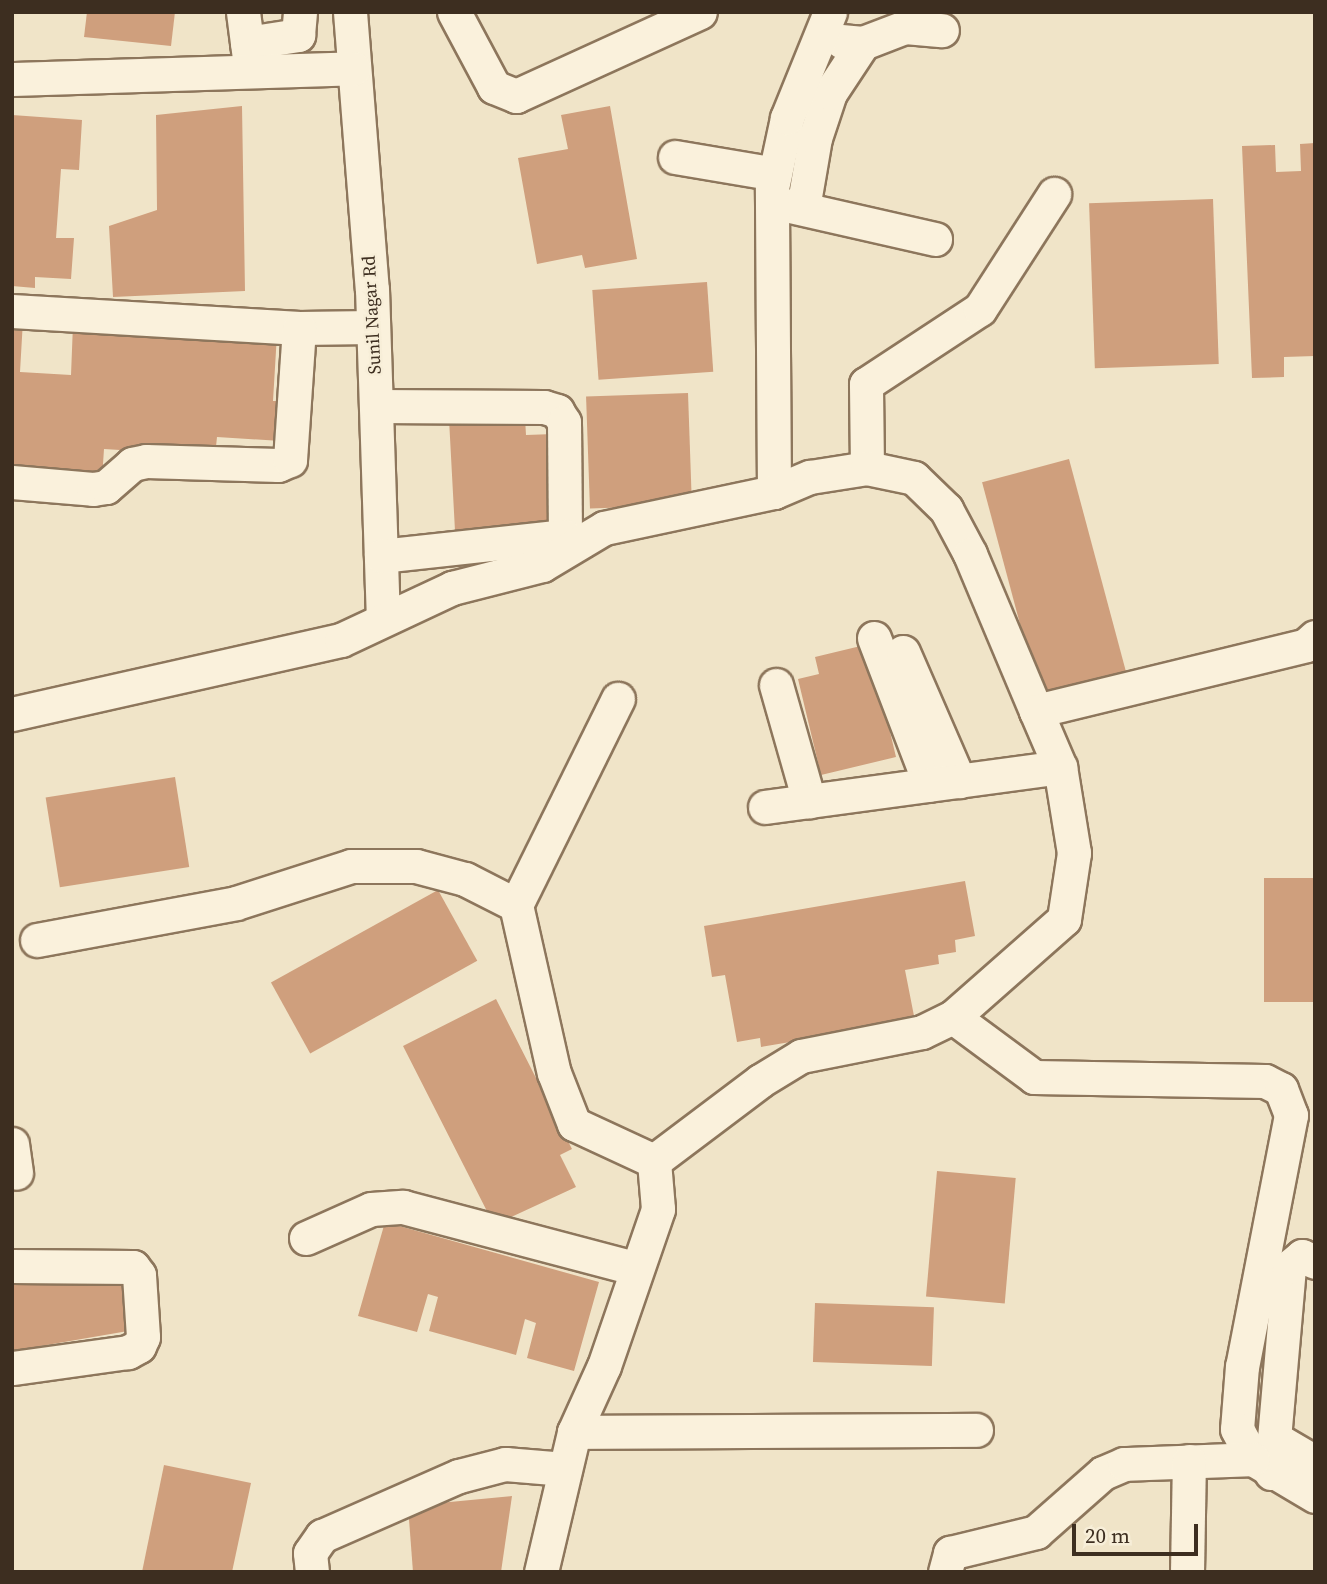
<!DOCTYPE html>
<style>
body{margin:0}
#map{position:relative;width:1327px;height:1584px;overflow:hidden;background:#f0e4c8;font-family:"Source Serif 4",serif}
div>[style]{position:absolute}
.building>*{inset:0;background:#cf9f7d;transform-origin:0 0}
.roads{filter:drop-shadow(2px 0 #8d765c) drop-shadow(-2px 0 #8d765c) drop-shadow(0 2px #8d765c) drop-shadow(0 -2px #8d765c)}
.street>*{height:33px;margin:-16.5px;padding:0 16.5px;transform-origin:16.5px;border-radius:16.5px;background:#faf1dc}
span{translate:-50% -50%;white-space:nowrap;text-align:center;line-height:1.15;-webkit-text-stroke:5px #f7eed8;paint-order:stroke}
.street-label{font-size:18px;color:#3d2e20}
.frame{position:absolute;inset:0;border:14px solid #3d2e20;pointer-events:none}
.scale{position:absolute;left:1072px;top:1524px;width:126px;height:32px;box-sizing:border-box;border:4px solid #3d2e20;border-top:0;padding-left:9px;font-size:21px;line-height:24px;white-space:nowrap;color:#3d2e20;-webkit-text-stroke:5px #f7eed8;paint-order:stroke}
</style>
<div id="map">
<div class="building">
<div style="clip-path:polygon(87px 12px,175px 12px,171px 46px,84px 37px)"></div>
<div style="clip-path:polygon(242px 106px,245px 291px,113px 297px,109px 226px,157px 210px,156px 115px)"></div>
<div style="clip-path:polygon(610px 106px,637px 259px,585px 268px,582px 255px,537px 264px,518px 158px,568px 149px,561px 115px)"></div>
<div style="clip-path:polygon(12px 115px,82px 120px,79px 170px,61px 169px,56px 238px,74px 238px,71px 279px,35px 277px,35px 288px,12px 286px)"></div>
<div style="clip-path:polygon(1315px 143px,1315px 356px,1284px 357px,1284px 377px,1252px 378px,1242px 146px,1275px 145px,1276px 172px,1301px 171px,1300px 144px)"></div>
<div style="left:1213px;top:199px;width:165px;height:124px;rotate:88deg"></div>
<div style="left:707px;top:282px;width:90px;height:115px;rotate:86deg"></div>
<div style="clip-path:polygon(12px 320px,23px 320px,20px 372px,71px 375px,73px 324px,277px 334px,273px 401px,283px 401px,281px 441px,217px 437px,215px 456px,104px 449px,102px 479px,12px 474px)"></div>
<div style="left:688px;top:393px;width:112px;height:102px;rotate:88deg"></div>
<div style="clip-path:polygon(525px 418px,526px 435px,554px 434px,557px 527px,455px 531px,449px 419px)"></div>
<div style="left:1069px;top:459px;width:220px;height:90px;rotate:75deg"></div>
<div style="clip-path:polygon(869px 644px,896px 757px,821px 775px,798px 679px,819px 674px,815px 657px)"></div>
<div style="left:175px;top:777px;width:91px;height:131px;rotate:81deg"></div>
<div style="left:1315px;top:878px;width:124px;height:51px;rotate:90deg"></div>
<div style="clip-path:polygon(965px 881px,975px 936px,955px 940px,956px 952px,938px 955px,939px 964px,905px 970px,915px 1021px,761px 1047px,760px 1038px,737px 1042px,725px 975px,712px 977px,704px 926px)"></div>
<div style="left:438px;top:890px;width:81px;height:191px;rotate:61deg"></div>
<div style="clip-path:polygon(496px 999px,572px 1149px,560px 1155px,576px 1187px,494px 1225px,403px 1046px)"></div>
<div style="left:937px;top:1171px;width:79px;height:126px;rotate:5deg"></div>
<div style="clip-path:polygon(385px 1222px,599px 1282px,574px 1371px,527px 1358px,536px 1323px,525px 1319px,516px 1355px,429px 1331px,438px 1297px,428px 1294px,417px 1332px,358px 1316px)"></div>
<div style="clip-path:polygon(12px 1279px,126px 1280px,128px 1331px,12px 1351px)"></div>
<div style="left:815px;top:1303px;width:119px;height:59px;rotate:2deg"></div>
<div style="clip-path:polygon(164px 1465px,251px 1483px,232px 1572px,142px 1572px)"></div>
<div style="clip-path:polygon(512px 1496px,501px 1572px,413px 1572px,408px 1506px)"></div>
</div>
<div class="roads">
<div class="street">
<div style="left:243px;top:12px;width:54px;rotate:82.6deg"></div>
<div style="left:350px;top:12px;width:278px;rotate:85.5deg"></div>
<div style="left:372px;top:289px;width:329px;rotate:88.1deg"></div>
<div style="left:454px;top:12px;width:85px;rotate:61.9deg"></div>
<div style="left:494px;top:87px;width:24px;rotate:22deg"></div>
<div style="left:516px;top:96px;width:202px;rotate:-24.5deg"></div>
<div style="left:841px;top:41px;width:22px;rotate:5deg"></div>
<div style="left:863px;top:43px;width:45px;rotate:-20.9deg"></div>
<div style="left:905px;top:27px;width:37px;rotate:5deg"></div>
<div style="left:247px;top:43px;width:52px;rotate:-8.9deg"></div>
<div style="left:298px;top:35px;width:23px;rotate:-85deg"></div>
<div style="left:12px;top:79px;width:342px;rotate:-1.8deg"></div>
<div style="left:675px;top:157px;width:101px;rotate:9.6deg"></div>
<div style="left:781px;top:204px;width:158px;rotate:12.8deg"></div>
<div style="left:803px;top:208px;width:71px;rotate:-80.3deg"></div>
<div style="left:815px;top:138px;width:47px;rotate:-71.6deg"></div>
<div style="left:830px;top:93px;width:60px;rotate:-56.6deg"></div>
<div style="left:12px;top:311px;width:288px;rotate:3.4deg"></div>
<div style="left:299px;top:328px;width:73px;rotate:-0.8deg"></div>
<div style="left:376px;top:406px;width:168px;rotate:0.3deg"></div>
<div style="left:544px;top:407px;width:14px;rotate:17deg"></div>
<div style="left:557px;top:411px;width:13px;rotate:58deg"></div>
<div style="left:564px;top:422px;width:114px;rotate:89.5deg"></div>
<div style="left:565px;top:536px;width:185px;rotate:173.8deg"></div>
<div style="left:867px;top:468px;width:84px;rotate:-90.7deg"></div>
<div style="left:866px;top:384px;width:136px;rotate:-33.3deg"></div>
<div style="left:980px;top:309px;width:137px;rotate:-57.2deg"></div>
<div style="left:12px;top:482px;width:81px;rotate:4.9deg"></div>
<div style="left:93px;top:489px;width:13px;rotate:-9deg"></div>
<div style="left:106px;top:487px;width:35px;rotate:-41deg"></div>
<div style="left:132px;top:464px;width:14px;rotate:-12deg"></div>
<div style="left:146px;top:461px;width:132px;rotate:1.7deg"></div>
<div style="left:278px;top:465px;width:13px;rotate:-23deg"></div>
<div style="left:290px;top:460px;width:132px;rotate:-86.1deg"></div>
<div style="left:774px;top:492px;width:304px;rotate:-90.4deg"></div>
<div style="left:772px;top:188px;width:72px;rotate:-77.9deg"></div>
<div style="left:787px;top:118px;width:114px;rotate:-67.9deg"></div>
<div style="left:874px;top:638px;width:157px;rotate:69.1deg"></div>
<div style="left:903px;top:652px;width:141px;rotate:66.5deg"></div>
<div style="left:776px;top:685px;width:121px;rotate:74.1deg"></div>
<div style="left:12px;top:714px;width:337px;rotate:-12.7deg"></div>
<div style="left:341px;top:640px;width:123px;rotate:-25.1deg"></div>
<div style="left:452px;top:588px;width:93px;rotate:-14.3deg"></div>
<div style="left:542px;top:565px;width:72px;rotate:-30.8deg"></div>
<div style="left:604px;top:528px;width:174px;rotate:-12deg"></div>
<div style="left:774px;top:492px;width:39px;rotate:-23deg"></div>
<div style="left:810px;top:477px;width:58px;rotate:-9deg"></div>
<div style="left:867px;top:468px;width:48px;rotate:12deg"></div>
<div style="left:914px;top:478px;width:45px;rotate:44.1deg"></div>
<div style="left:946px;top:509px;width:51px;rotate:61.9deg"></div>
<div style="left:970px;top:554px;width:170px;rotate:67.2deg"></div>
<div style="left:1036px;top:711px;width:278px;rotate:-13.7deg"></div>
<div style="left:1306px;top:645px;width:12px;rotate:-42deg"></div>
<div style="left:765px;top:807px;width:298px;rotate:-7.7deg"></div>
<div style="left:516px;top:905px;width:230px;rotate:-63.7deg"></div>
<div style="left:37px;top:940px;width:202px;rotate:-10.5deg"></div>
<div style="left:236px;top:903px;width:121px;rotate:-17.8deg"></div>
<div style="left:351px;top:866px;width:65px"></div>
<div style="left:416px;top:866px;width:51px;rotate:14.9deg"></div>
<div style="left:465px;top:879px;width:57px;rotate:27deg"></div>
<div style="left:516px;top:905px;width:172px;rotate:77.3deg"></div>
<div style="left:554px;top:1073px;width:55px;rotate:68.6deg"></div>
<div style="left:574px;top:1124px;width:88px;rotate:24.8deg"></div>
<div style="left:953px;top:1017px;width:101px;rotate:36.5deg"></div>
<div style="left:1034px;top:1077px;width:231px;rotate:1deg"></div>
<div style="left:1265px;top:1081px;width:18px;rotate:27deg"></div>
<div style="left:1281px;top:1089px;width:28px;rotate:69deg"></div>
<div style="left:1291px;top:1115px;width:256px;rotate:101deg"></div>
<div style="left:1242px;top:1366px;width:63px;rotate:94.5deg"></div>
<div style="left:1237px;top:1429px;width:34px;rotate:62deg"></div>
<div style="left:1253px;top:1459px;width:72px;rotate:30.8deg"></div>
<div style="left:12px;top:1144px;width:29px;rotate:82deg"></div>
<div style="left:654px;top:1161px;width:133px;rotate:-37deg"></div>
<div style="left:760px;top:1081px;width:48px;rotate:-31.4deg"></div>
<div style="left:801px;top:1056px;width:123px;rotate:-11.2deg"></div>
<div style="left:922px;top:1032px;width:34px;rotate:-26deg"></div>
<div style="left:953px;top:1017px;width:148px;rotate:-41.4deg"></div>
<div style="left:1064px;top:919px;width:67px;rotate:-81.4deg"></div>
<div style="left:1074px;top:853px;width:87px;rotate:-99.2deg"></div>
<div style="left:1060px;top:767px;width:61px;rotate:-113.2deg"></div>
<div style="left:306px;top:1238px;width:71px;rotate:-24deg"></div>
<div style="left:371px;top:1209px;width:32px;rotate:-4deg"></div>
<div style="left:403px;top:1207px;width:239px;rotate:14.8deg"></div>
<div style="left:12px;top:1266px;width:121px;rotate:0.5deg"></div>
<div style="left:133px;top:1267px;width:10px;rotate:53deg"></div>
<div style="left:139px;top:1275px;width:62px;rotate:86.3deg"></div>
<div style="left:143px;top:1337px;width:10px;rotate:114deg"></div>
<div style="left:139px;top:1346px;width:13px;rotate:151deg"></div>
<div style="left:128px;top:1352px;width:117px;rotate:172.1deg"></div>
<div style="left:574px;top:1432px;width:402px;rotate:-0.3deg"></div>
<div style="left:1274px;top:1438px;width:48px;rotate:30.3deg"></div>
<div style="left:1271px;top:1473px;width:207px;rotate:-85deg"></div>
<div style="left:1289px;top:1267px;width:17px;rotate:-40deg"></div>
<div style="left:1302px;top:1256px;width:14px;rotate:25deg"></div>
<div style="left:312px;top:1572px;width:19px;rotate:-96deg"></div>
<div style="left:310px;top:1553px;width:21px;rotate:-55deg"></div>
<div style="left:322px;top:1536px;width:150px;rotate:-23.7deg"></div>
<div style="left:459px;top:1476px;width:48px;rotate:-14.6deg"></div>
<div style="left:505px;top:1464px;width:60px;rotate:4.8deg"></div>
<div style="left:541px;top:1572px;width:144px;rotate:-76.7deg"></div>
<div style="left:574px;top:1432px;width:72px;rotate:-65.6deg"></div>
<div style="left:604px;top:1366px;width:166px;rotate:-71deg"></div>
<div style="left:658px;top:1209px;width:48px;rotate:-94.8deg"></div>
<div style="left:945px;top:1572px;width:20px;rotate:-75deg"></div>
<div style="left:950px;top:1553px;width:89px;rotate:-13.7deg"></div>
<div style="left:1036px;top:1532px;width:89px;rotate:-41.4deg"></div>
<div style="left:1103px;top:1473px;width:23px;rotate:-23deg"></div>
<div style="left:1124px;top:1464px;width:129px;rotate:-2.2deg"></div>
<div style="left:1187px;top:1572px;width:111px;rotate:-89deg"></div>
</div>
</div>
<div class="street-label">
<span style="left:372px;top:315px;rotate:-93deg">Sunil Nagar Rd</span>
</div>
<div class="frame"></div>
<div class="scale">20 m</div>
</div>
